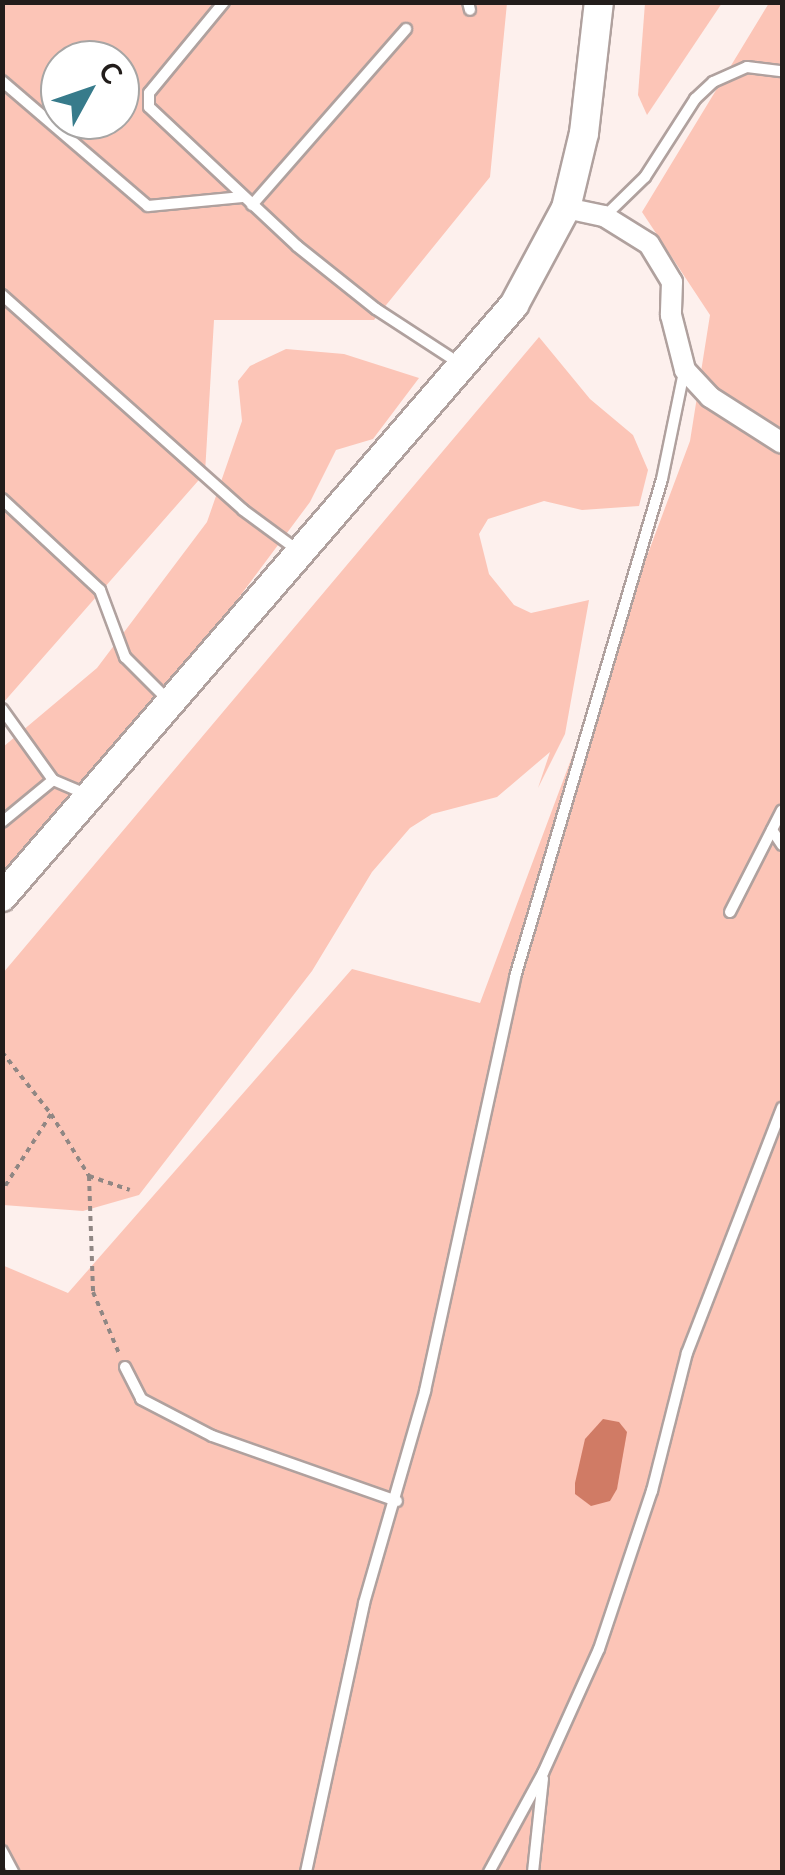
<!DOCTYPE html>
<meta charset="utf-8">
<style>
body{margin:0}
#map{position:relative;width:785px;height:1875px;overflow:hidden;background:#fdf0ed;font-family:Lato,sans-serif}
div>[style]{position:absolute}
.green>*{inset:0;background:#fcc5b7}
.water>*{inset:0;background:#d07b65}
.path>*{height:4px;margin-top:-2px;transform-origin:0;background:repeating-linear-gradient(90deg,#908784 0 5px,transparent 0 10px)}
.roads{filter:drop-shadow(2px 0 #b0a19e) drop-shadow(-2px 0 #b0a19e) drop-shadow(0 2px #b0a19e) drop-shadow(0 -2px #b0a19e)}
.lane>*{height:10px;margin:-5px;padding:0 5px;transform-origin:5px;border-radius:5px;background:#fff}
.street>*{height:20px;margin:-10px;padding:0 10px;transform-origin:10px;border-radius:10px;background:#fff}
.secondary>*{height:28px;margin:-14px;padding:0 14px;transform-origin:14px;border-radius:14px;background:#fff}
span{translate:-50% -50%;white-space:nowrap;text-align:center;line-height:1.15;-webkit-text-stroke:8px #fff;paint-order:stroke}
.frame{position:absolute;inset:0;border:5px solid #221d1b;pointer-events:none}
.north{position:absolute;left:40px;top:40px;width:100px;height:100px;box-sizing:border-box;background:#fff;border:2px solid #a7a5a4;border-radius:50%;rotate:50deg;font-size:28px;font-weight:700;line-height:40px;text-align:center;color:#221d1b}
.north::after{content:'';display:block;margin:auto;width:35px;height:45px;background:#377b8b;clip-path:polygon(50% 0,100% 100%,50% 72%,0 100%)}
</style>
<div id="map">
<div class="green">
<div style="clip-path:polygon(evenodd,3px 3px,507px 3px,490px 177px,374px 320px,214px 320px,205px 473px,3px 703px,3px 3px,60px 60px,120px 60px,120px 120px,60px 120px,60px 60px)"></div>
<div style="clip-path:polygon(645px 3px,722px 3px,647px 115px,638px 95px)"></div>
<div style="clip-path:polygon(769px 3px,782px 3px,782px 1872px,3px 1872px,2px 1265px,68px 1293px,352px 969px,480px 1003px,690px 441px,710px 315px,642px 212px)"></div>
<div style="clip-path:polygon(539px 337px,590px 399px,633px 435px,648px 470px,639px 506px,582px 510px,544px 501px,488px 519px,479px 534px,489px 574px,514px 605px,531px 613px,589px 600px,565px 734px,538px 788px,550px 752px,497px 797px,432px 814px,410px 828px,372px 872px,312px 971px,139px 1195px,83px 1211px,3px 1205px,3px 973px)"></div>
<div style="clip-path:polygon(286px 349px,344px 354px,419px 378px,373px 439px,336px 450px,310px 502px,223px 619px,3px 874px,3px 747px,97px 668px,207px 522px,242px 421px,238px 381px,250px 366px)"></div>
</div>
<div class="water">
<div style="clip-path:polygon(603px 1419px,619px 1422px,627px 1432px,617px 1489px,610px 1501px,591px 1506px,575px 1494px,575px 1483px,585px 1439px)"></div>
</div>
<div class="path">
<div style="left:2px;top:1052px;width:79px;rotate:51.7deg"></div>
<div style="left:51px;top:1114px;width:91px;rotate:122.5deg"></div>
<div style="left:51px;top:1114px;width:73px;rotate:58.5deg"></div>
<div style="left:89px;top:1176px;width:43px;rotate:18.9deg"></div>
<div style="left:89px;top:1176px;width:116px;rotate:88deg"></div>
<div style="left:93px;top:1292px;width:69px;rotate:67.1deg"></div>
</div>
<div class="roads">
<div class="lane">
<div style="left:224px;top:2px;width:118px;rotate:129.5deg"></div>
<div style="left:149px;top:93px;width:14px;rotate:90deg"></div>
<div style="left:149px;top:107px;width:203px;rotate:43.2deg"></div>
<div style="left:297px;top:246px;width:101px;rotate:38.6deg"></div>
<div style="left:376px;top:309px;width:103px;rotate:33.1deg"></div>
<div style="left:468px;top:2px;width:8px;rotate:76deg"></div>
<div style="left:2px;top:81px;width:192px;rotate:40.6deg"></div>
<div style="left:148px;top:206px;width:95px;rotate:-5.4deg"></div>
<div style="left:252px;top:205px;width:234px;rotate:-48.8deg"></div>
<div style="left:605px;top:216px;width:56px;rotate:-44.3deg"></div>
<div style="left:645px;top:177px;width:93px;rotate:-57.3deg"></div>
<div style="left:695px;top:99px;width:25px;rotate:-43deg"></div>
<div style="left:713px;top:82px;width:37px;rotate:-24deg"></div>
<div style="left:747px;top:67px;width:35px;rotate:7deg"></div>
<div style="left:2px;top:295px;width:323px;rotate:41.7deg"></div>
<div style="left:243px;top:510px;width:71px;rotate:36.4deg"></div>
<div style="left:2px;top:499px;width:134px;rotate:42.9deg"></div>
<div style="left:100px;top:590px;width:72px;rotate:69.5deg"></div>
<div style="left:125px;top:657px;width:64px;rotate:45deg"></div>
<div style="left:2px;top:709px;width:87px;rotate:54.3deg"></div>
<div style="left:53px;top:780px;width:36px;rotate:23deg"></div>
<div style="left:2px;top:822px;width:66px;rotate:-39.5deg"></div>
<div style="left:772px;top:830px;width:18px;rotate:56deg"></div>
<div style="left:730px;top:912px;width:114px;rotate:-63deg"></div>
<div style="left:125px;top:1367px;width:36px;rotate:63deg"></div>
<div style="left:141px;top:1399px;width:80px;rotate:27.5deg"></div>
<div style="left:212px;top:1436px;width:196px;rotate:19.4deg"></div>
<div style="left:2px;top:1851px;width:24px;rotate:62deg"></div>
<div style="left:306px;top:1872px;width:275px;rotate:-77.8deg"></div>
<div style="left:364px;top:1603px;width:221px;rotate:-73.9deg"></div>
<div style="left:425px;top:1391px;width:424px;rotate:-77.7deg"></div>
<div style="left:515px;top:977px;width:519px;rotate:-73.55deg"></div>
<div style="left:662px;top:479px;width:109px;rotate:-78.4deg"></div>
<div style="left:489px;top:1872px;width:113px;rotate:-61.4deg"></div>
<div style="left:543px;top:1773px;width:136px;rotate:-65.7deg"></div>
<div style="left:599px;top:1649px;width:167px;rotate:-71.5deg"></div>
<div style="left:652px;top:1491px;width:142px;rotate:-75.8deg"></div>
<div style="left:687px;top:1353px;width:263px;rotate:-68.8deg"></div>
<div style="left:533px;top:1872px;width:94px;rotate:-83.9deg"></div>
</div>
<div class="street">
<div style="left:566px;top:208px;width:39px;rotate:12deg"></div>
<div style="left:604px;top:216px;width:53px;rotate:31.9deg"></div>
<div style="left:649px;top:244px;width:44px;rotate:58.8deg"></div>
<div style="left:672px;top:282px;width:33px;rotate:92deg"></div>
<div style="left:671px;top:315px;width:57px;rotate:75.7deg"></div>
<div style="left:685px;top:370px;width:37px;rotate:47deg"></div>
<div style="left:710px;top:397px;width:85px;rotate:32.6deg"></div>
</div>
<div class="secondary">
<div style="left:2px;top:897px;width:783px;rotate:-49.14deg"></div>
<div style="left:514px;top:305px;width:110px;rotate:-61.8deg"></div>
<div style="left:566px;top:208px;width:77px;rotate:-76.5deg"></div>
<div style="left:584px;top:133px;width:132px;rotate:-83.5deg"></div>
</div>
</div>
<div class="frame"></div>
<div class="north">С</div>
</div>
